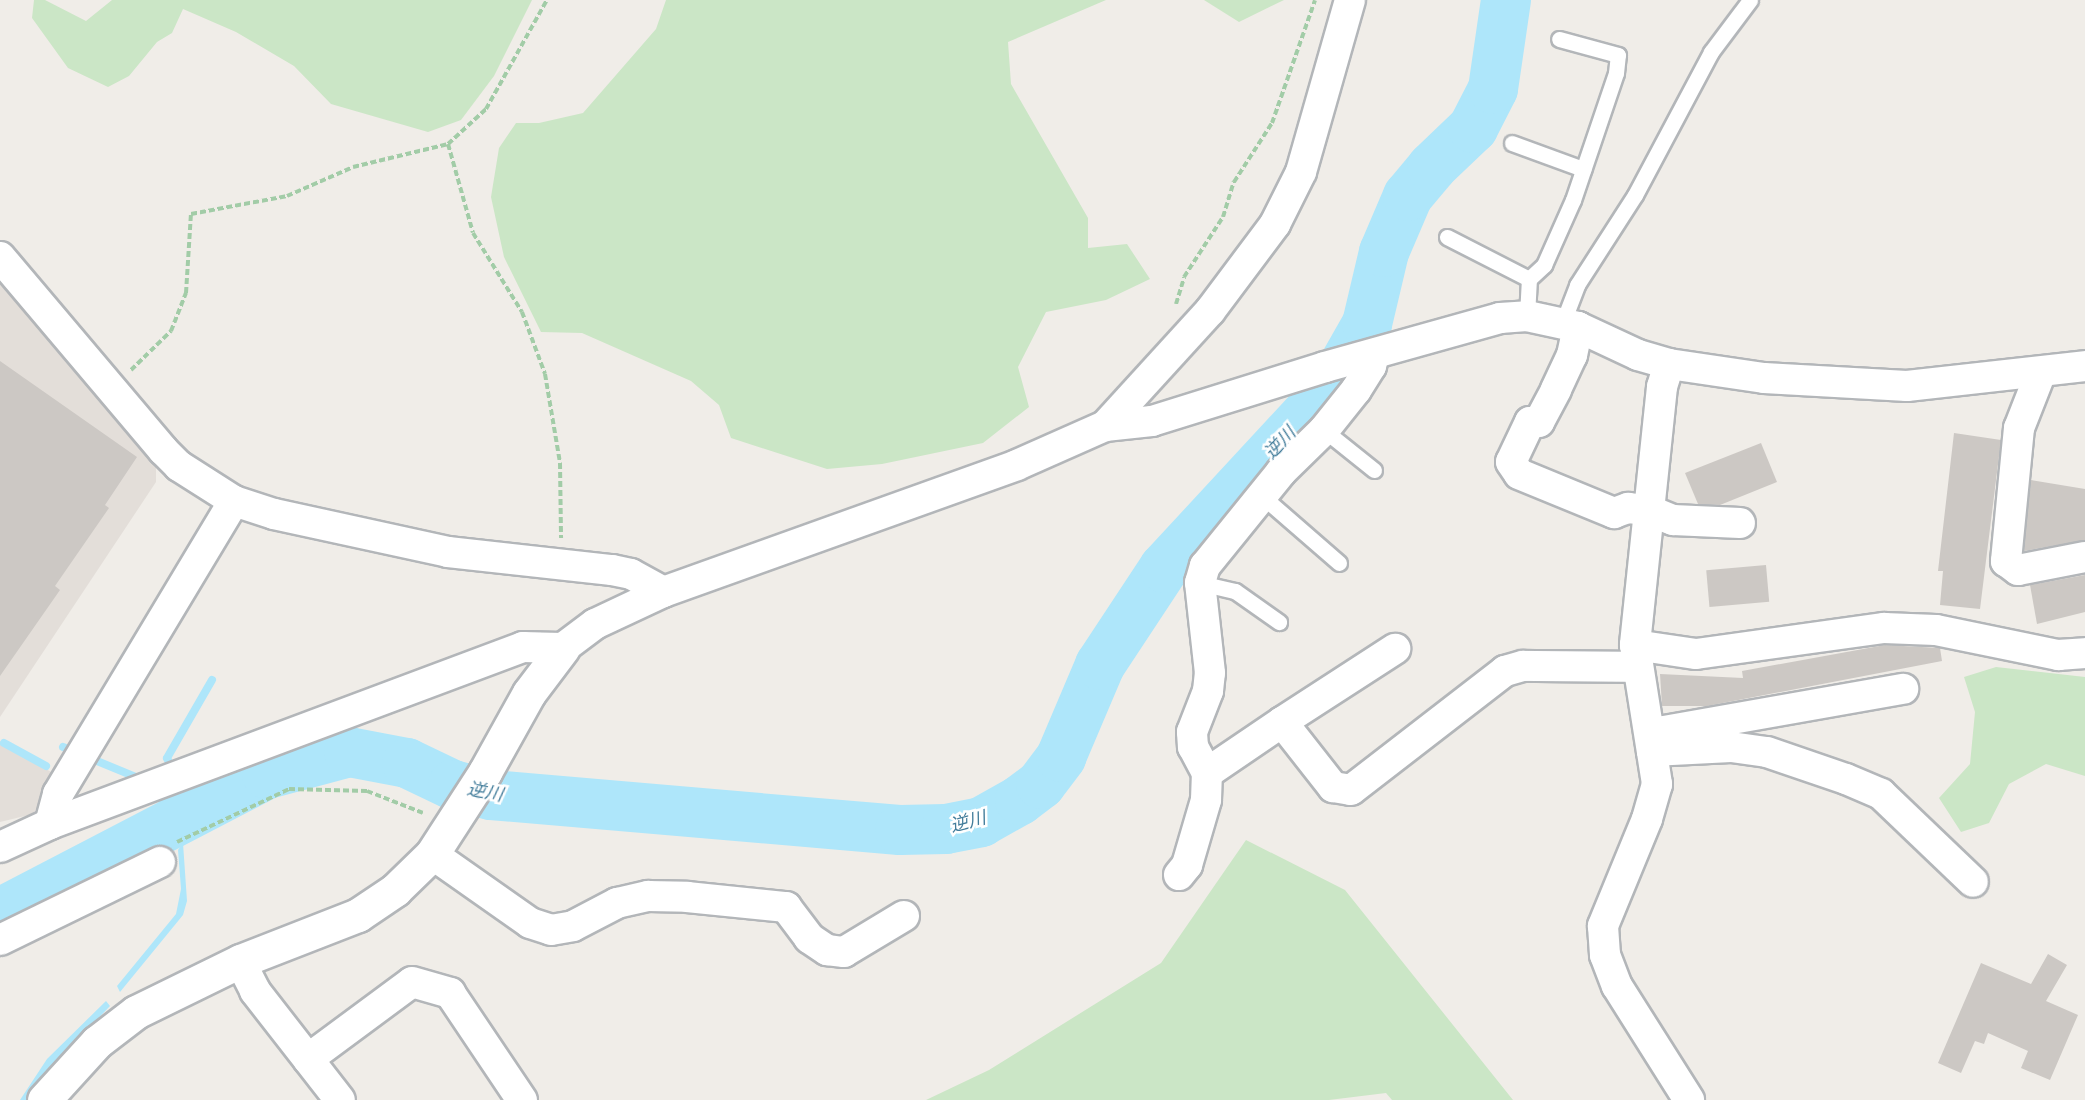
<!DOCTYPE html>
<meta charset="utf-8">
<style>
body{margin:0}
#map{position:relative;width:2085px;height:1100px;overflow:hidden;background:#f0ede8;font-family:"Varela Round","Noto Sans JP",sans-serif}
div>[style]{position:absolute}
.education>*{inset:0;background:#e3ded9}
.green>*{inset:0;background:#cbe6c6}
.water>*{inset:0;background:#aee6fa}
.stream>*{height:8px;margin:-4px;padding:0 4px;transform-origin:4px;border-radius:4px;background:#aee6fa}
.river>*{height:50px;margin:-25px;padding:0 25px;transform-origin:25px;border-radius:25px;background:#aee6fa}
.building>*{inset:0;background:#ccc8c4;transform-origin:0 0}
.path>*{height:4px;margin-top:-2px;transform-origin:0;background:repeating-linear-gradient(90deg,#a2cca7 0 6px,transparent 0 9px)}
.roads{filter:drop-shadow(2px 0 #b3b6b9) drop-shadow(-2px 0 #b3b6b9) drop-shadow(0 2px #b3b6b9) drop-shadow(0 -2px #b3b6b9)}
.service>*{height:15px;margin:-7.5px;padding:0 7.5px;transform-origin:7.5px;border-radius:7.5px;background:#fff}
.minor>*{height:30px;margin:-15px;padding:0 15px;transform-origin:15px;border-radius:15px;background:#fff}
.tertiary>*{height:33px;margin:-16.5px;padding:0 16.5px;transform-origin:16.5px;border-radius:16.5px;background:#fff}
span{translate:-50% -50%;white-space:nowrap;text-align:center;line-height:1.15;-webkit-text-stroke:5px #fff;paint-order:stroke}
.water-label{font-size:18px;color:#437d9b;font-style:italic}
</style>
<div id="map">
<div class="education">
<div style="clip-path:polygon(0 279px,156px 459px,156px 482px,0 717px)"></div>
<div style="clip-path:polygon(0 741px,56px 775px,33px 814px,0 822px)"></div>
</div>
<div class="green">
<div style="clip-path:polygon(34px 0,45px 0,86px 21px,112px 0,532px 0,494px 76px,461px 120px,428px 132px,331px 104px,294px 66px,236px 32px,183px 9px,172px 33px,157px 42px,129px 76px,108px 87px,68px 68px,32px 18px)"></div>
<div style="clip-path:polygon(666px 0,1106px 0,1008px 42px,1011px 84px,1088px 218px,1088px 248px,1127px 244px,1150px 279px,1106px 300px,1046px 312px,1018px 367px,1029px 407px,983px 443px,882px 464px,827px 469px,731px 438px,719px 405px,691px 381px,582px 333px,541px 332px,504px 257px,491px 197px,499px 148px,516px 123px,539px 123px,583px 113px,656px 29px)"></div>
<div style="clip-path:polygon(1204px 0,1284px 0,1239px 22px)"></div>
<div style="clip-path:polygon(1996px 667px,2085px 677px,2085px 776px,2046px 764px,2009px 784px,1989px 823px,1961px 832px,1939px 798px,1970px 764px,1975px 712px,1964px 677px)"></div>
<div style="clip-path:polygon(1246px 840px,1345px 890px,1513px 1100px,1392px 1100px,1386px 1093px,1329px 1100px,926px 1100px,989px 1070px,1161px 963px)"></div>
</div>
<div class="water">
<div style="clip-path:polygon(183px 843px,187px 901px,183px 915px,120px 992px,117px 986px,176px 914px,181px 889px,178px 850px)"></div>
<div style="clip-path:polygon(106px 1001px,110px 1006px,52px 1067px,30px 1100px,20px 1100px,47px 1059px)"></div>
</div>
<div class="stream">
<div style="left:4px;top:743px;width:48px;rotate:28.7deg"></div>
<div style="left:63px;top:747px;width:87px;rotate:22.4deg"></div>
<div style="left:172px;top:768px;width:11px;rotate:-117deg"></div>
<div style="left:167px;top:758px;width:90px;rotate:-60deg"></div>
<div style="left:161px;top:798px;width:38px;rotate:65deg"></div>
</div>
<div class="river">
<div style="left:0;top:913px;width:301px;rotate:-27.5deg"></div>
<div style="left:267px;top:774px;width:85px;rotate:-15deg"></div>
<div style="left:349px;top:752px;width:59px;rotate:10.7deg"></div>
<div style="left:407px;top:763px;width:51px;rotate:25.6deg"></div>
<div style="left:453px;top:785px;width:39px;rotate:15deg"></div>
<div style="left:491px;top:795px;width:410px;rotate:4.9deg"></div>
<div style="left:900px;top:830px;width:46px;rotate:-1.2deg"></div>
<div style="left:946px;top:829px;width:36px;rotate:-11deg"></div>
<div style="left:981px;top:822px;width:45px;rotate:-29.4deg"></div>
<div style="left:1020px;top:800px;width:26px;rotate:-37deg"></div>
<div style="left:1041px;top:784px;width:34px;rotate:-53deg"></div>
<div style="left:1061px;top:757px;width:100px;rotate:-67deg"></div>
<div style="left:1100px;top:665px;width:116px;rotate:-56.6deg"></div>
<div style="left:1164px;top:568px;width:244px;rotate:-47.2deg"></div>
<div style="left:1330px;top:389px;width:75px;rotate:-60.4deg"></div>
<div style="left:1367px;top:324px;width:74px;rotate:-76.7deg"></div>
<div style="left:1384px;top:252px;width:61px;rotate:-66.8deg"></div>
<div style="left:1408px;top:196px;width:38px;rotate:-50deg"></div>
<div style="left:1432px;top:167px;width:57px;rotate:-43.6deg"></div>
<div style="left:1473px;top:128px;width:44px;rotate:-62.9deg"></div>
<div style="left:1493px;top:89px;width:90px;rotate:-81.7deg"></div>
</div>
<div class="building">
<div style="clip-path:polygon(0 361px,137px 457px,105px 505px,109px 508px,55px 586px,60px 590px,0 676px)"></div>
<div style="clip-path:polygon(1954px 433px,2001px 440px,1980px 609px,1940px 605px,1943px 571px,1938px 571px)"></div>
<div style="clip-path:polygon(1761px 443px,1777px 482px,1720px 505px,1698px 504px,1685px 473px)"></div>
<div style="clip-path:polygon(2031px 480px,2085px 489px,2085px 540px,2024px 551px)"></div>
<div style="left:1766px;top:565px;width:37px;height:60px;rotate:85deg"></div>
<div style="clip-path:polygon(2085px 575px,2085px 612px,2037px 624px,2030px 585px)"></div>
<div style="clip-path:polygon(1885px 645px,1940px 648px,1942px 661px,1707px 706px,1662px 706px,1660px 674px,1743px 678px,1742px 671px)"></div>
<div style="clip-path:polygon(2048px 954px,2067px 965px,2046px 1001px,2078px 1015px,2050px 1080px,2021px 1068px,2028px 1051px,1988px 1033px,1984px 1044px,1975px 1041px,1961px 1073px,1938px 1063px,1981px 963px,2031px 984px)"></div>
</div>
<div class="path">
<div style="left:448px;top:144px;width:92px;rotate:74.3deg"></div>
<div style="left:473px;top:233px;width:93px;rotate:58.2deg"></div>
<div style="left:522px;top:312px;width:66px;rotate:69.6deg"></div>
<div style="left:545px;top:374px;width:90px;rotate:80.4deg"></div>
<div style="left:560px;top:463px;width:75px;rotate:89.2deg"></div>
<div style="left:1176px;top:304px;width:28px;rotate:-73deg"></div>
<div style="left:1184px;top:277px;width:72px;rotate:-57deg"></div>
<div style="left:1223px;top:217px;width:37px;rotate:-73deg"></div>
<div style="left:1234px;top:182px;width:70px;rotate:-57.2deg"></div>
<div style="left:1272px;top:123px;width:130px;rotate:-70.7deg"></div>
<div style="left:131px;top:370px;width:56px;rotate:-44.3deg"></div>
<div style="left:171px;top:331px;width:41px;rotate:-68.5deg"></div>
<div style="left:186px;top:293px;width:79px;rotate:-86.4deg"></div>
<div style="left:191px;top:214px;width:98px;rotate:-10.6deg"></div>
<div style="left:287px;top:196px;width:72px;rotate:-23.7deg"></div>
<div style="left:353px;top:167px;width:98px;rotate:-13.6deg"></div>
<div style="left:448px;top:144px;width:52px;rotate:-42.6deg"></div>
<div style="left:486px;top:109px;width:125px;rotate:-60.8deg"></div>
<div style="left:177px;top:842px;width:124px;rotate:-25.3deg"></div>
<div style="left:289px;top:789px;width:78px;rotate:1.5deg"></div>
<div style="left:367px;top:791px;width:60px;rotate:21.4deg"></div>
</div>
<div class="roads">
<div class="service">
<div style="left:1512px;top:143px;width:76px;rotate:20.1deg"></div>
<div style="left:1447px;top:237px;width:92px;rotate:27.1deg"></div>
<div style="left:1527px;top:316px;width:37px;rotate:-87deg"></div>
<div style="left:1529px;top:279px;width:21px;rotate:-43deg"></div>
<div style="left:1544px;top:265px;width:71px;rotate:-66deg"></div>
<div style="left:1573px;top:200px;width:134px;rotate:-71.3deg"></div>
<div style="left:1616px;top:73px;width:18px;rotate:-84deg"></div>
<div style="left:1618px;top:55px;width:61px;rotate:-164.8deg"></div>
<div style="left:1563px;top:322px;width:40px;rotate:-69deg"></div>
<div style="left:1577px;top:285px;width:107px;rotate:-57.2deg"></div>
<div style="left:1635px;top:195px;width:162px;rotate:-62deg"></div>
<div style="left:1711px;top:52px;width:65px;rotate:-53.1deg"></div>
<div style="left:1324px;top:430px;width:64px;rotate:38.7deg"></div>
<div style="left:1262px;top:496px;width:102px;rotate:41deg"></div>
<div style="left:1200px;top:583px;width:36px;rotate:13deg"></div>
<div style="left:1235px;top:591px;width:54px;rotate:35.2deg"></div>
</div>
<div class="minor">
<div style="left:0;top:257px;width:253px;rotate:49.8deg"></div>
<div style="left:163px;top:450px;width:23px;rotate:45deg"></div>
<div style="left:179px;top:466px;width:65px;rotate:32.5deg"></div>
<div style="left:234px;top:501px;width:42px;rotate:18deg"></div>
<div style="left:274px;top:514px;width:178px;rotate:12.3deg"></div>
<div style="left:448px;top:552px;width:165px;rotate:6.3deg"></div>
<div style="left:612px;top:570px;width:19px;rotate:12deg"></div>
<div style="left:631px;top:574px;width:37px;rotate:29deg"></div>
<div style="left:1578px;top:327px;width:29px;rotate:102deg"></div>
<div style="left:1572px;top:355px;width:38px;rotate:115deg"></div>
<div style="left:1556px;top:390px;width:36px;rotate:118deg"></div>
<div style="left:1539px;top:422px;width:9px;rotate:180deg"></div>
<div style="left:1530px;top:422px;width:44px;rotate:115.4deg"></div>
<div style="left:1511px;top:462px;width:14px;rotate:56deg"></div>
<div style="left:1519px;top:474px;width:103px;rotate:22.3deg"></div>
<div style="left:1614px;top:513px;width:15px;rotate:-20deg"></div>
<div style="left:1628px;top:508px;width:20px;rotate:6deg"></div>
<div style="left:1648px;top:510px;width:27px;rotate:22deg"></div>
<div style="left:1673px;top:520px;width:67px;rotate:2.6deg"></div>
<div style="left:1669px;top:364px;width:24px;rotate:107deg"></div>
<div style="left:1662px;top:387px;width:259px;rotate:96deg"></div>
<div style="left:1635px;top:645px;width:141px;rotate:81deg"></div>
<div style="left:1657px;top:784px;width:36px;rotate:106deg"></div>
<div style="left:1647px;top:819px;width:116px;rotate:112.4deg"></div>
<div style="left:1603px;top:926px;width:29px;rotate:86deg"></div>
<div style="left:1605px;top:955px;width:33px;rotate:69deg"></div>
<div style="left:1617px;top:986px;width:135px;rotate:57.7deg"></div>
<div style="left:2041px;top:372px;width:60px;rotate:111.4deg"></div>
<div style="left:2019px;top:428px;width:134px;rotate:95.6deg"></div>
<div style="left:2006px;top:561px;width:15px;rotate:37deg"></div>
<div style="left:2018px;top:570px;width:68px;rotate:-11deg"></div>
<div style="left:1105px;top:426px;width:47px;rotate:-6.1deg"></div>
<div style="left:1152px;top:421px;width:181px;rotate:-17.3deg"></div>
<div style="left:1325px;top:367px;width:182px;rotate:-15.6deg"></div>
<div style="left:1500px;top:318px;width:27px;rotate:-4deg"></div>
<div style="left:1527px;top:316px;width:52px;rotate:12.2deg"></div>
<div style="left:1578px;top:327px;width:66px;rotate:25deg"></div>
<div style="left:1638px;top:355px;width:32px;rotate:16deg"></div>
<div style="left:1669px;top:364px;width:96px;rotate:8.4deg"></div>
<div style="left:1764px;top:378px;width:143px;rotate:3.2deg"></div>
<div style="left:1907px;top:386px;width:179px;rotate:-6.4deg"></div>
<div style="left:1635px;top:645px;width:62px;rotate:8.4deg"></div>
<div style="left:1696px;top:654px;width:190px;rotate:-7.9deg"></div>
<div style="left:1884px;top:628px;width:52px;rotate:2.2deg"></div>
<div style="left:1936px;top:630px;width:125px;rotate:11.6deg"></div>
<div style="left:2058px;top:655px;width:27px;rotate:-4deg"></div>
<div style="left:1282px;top:722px;width:135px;rotate:-32.9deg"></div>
<div style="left:1652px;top:751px;width:79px;rotate:-2.9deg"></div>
<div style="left:1731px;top:747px;width:36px;rotate:8deg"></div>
<div style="left:1767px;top:752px;width:83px;rotate:18.9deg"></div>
<div style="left:1846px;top:779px;width:38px;rotate:23deg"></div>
<div style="left:1881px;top:794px;width:127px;rotate:43.7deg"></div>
<div style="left:1652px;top:751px;width:23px;rotate:-59deg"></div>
<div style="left:1664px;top:731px;width:243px;rotate:-10deg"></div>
<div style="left:1207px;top:773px;width:91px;rotate:-34.2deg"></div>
<div style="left:1282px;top:722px;width:83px;rotate:51.9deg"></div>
<div style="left:1333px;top:787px;width:18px;rotate:9deg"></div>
<div style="left:1351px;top:790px;width:195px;rotate:-37.7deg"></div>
<div style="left:1505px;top:671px;width:19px;rotate:-16deg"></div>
<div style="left:1523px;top:666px;width:113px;rotate:0.5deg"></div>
<div style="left:50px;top:824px;width:31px;rotate:-75deg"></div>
<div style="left:58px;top:794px;width:342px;rotate:-59deg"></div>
<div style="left:0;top:847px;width:55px;rotate:-24.7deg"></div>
<div style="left:50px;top:824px;width:505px;rotate:-20.52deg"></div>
<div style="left:523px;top:647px;width:40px;rotate:1.4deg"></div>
<div style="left:563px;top:648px;width:40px;rotate:-37deg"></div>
<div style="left:595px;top:624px;width:75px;rotate:-25.2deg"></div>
<div style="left:663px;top:592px;width:376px;rotate:-19.7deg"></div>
<div style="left:1017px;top:465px;width:96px;rotate:-23.9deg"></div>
<div style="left:1105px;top:426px;width:156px;rotate:-47.6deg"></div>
<div style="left:1210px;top:311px;width:109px;rotate:-53.2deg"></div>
<div style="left:1275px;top:224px;width:58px;rotate:-63.4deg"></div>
<div style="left:1301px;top:172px;width:179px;rotate:-74.1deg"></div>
<div style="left:432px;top:854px;width:120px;rotate:35.1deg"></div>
<div style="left:530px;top:923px;width:22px;rotate:18deg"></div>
<div style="left:551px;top:930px;width:22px;rotate:-10deg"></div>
<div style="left:573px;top:926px;width:50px;rotate:-27.6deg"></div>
<div style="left:617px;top:903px;width:32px;rotate:-13deg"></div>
<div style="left:648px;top:896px;width:39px;rotate:1deg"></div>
<div style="left:687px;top:897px;width:100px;rotate:5.8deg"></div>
<div style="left:786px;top:907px;width:39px;rotate:53deg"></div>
<div style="left:809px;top:938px;width:22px;rotate:34deg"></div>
<div style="left:827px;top:950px;width:17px;rotate:7deg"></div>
<div style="left:844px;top:952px;width:70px;rotate:-31deg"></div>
<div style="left:1179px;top:875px;width:13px;rotate:-51deg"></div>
<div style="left:1187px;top:865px;width:68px;rotate:-73.7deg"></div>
<div style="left:1206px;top:800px;width:27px;rotate:-88deg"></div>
<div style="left:1207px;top:773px;width:30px;rotate:-118deg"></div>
<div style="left:1193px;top:747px;width:15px;rotate:-94deg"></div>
<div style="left:1192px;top:732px;width:44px;rotate:-68.7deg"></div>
<div style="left:1208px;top:691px;width:18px;rotate:-84deg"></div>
<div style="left:1210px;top:673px;width:91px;rotate:-96.3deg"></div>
<div style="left:1200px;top:583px;width:18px;rotate:-74deg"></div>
<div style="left:1205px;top:566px;width:121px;rotate:-51deg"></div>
<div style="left:1281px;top:472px;width:60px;rotate:-44.3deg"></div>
<div style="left:1324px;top:430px;width:51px;rotate:-51.3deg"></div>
<div style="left:1356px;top:390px;width:28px;rotate:-58deg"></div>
<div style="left:1371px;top:366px;width:12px;rotate:-76deg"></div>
<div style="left:0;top:940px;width:178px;rotate:-26deg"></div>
<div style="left:240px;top:961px;width:34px;rotate:63deg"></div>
<div style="left:255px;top:991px;width:138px;rotate:52.1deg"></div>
<div style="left:308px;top:1059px;width:129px;rotate:-36.5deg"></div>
<div style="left:412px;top:982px;width:40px;rotate:16deg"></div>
<div style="left:450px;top:993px;width:129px;rotate:56.1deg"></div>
</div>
<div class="tertiary">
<div style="left:44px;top:1100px;width:79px;rotate:-47.6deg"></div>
<div style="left:97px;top:1042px;width:49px;rotate:-37.6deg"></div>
<div style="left:136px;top:1012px;width:116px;rotate:-26.1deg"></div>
<div style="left:240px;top:961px;width:127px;rotate:-21.3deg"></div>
<div style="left:358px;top:915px;width:45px;rotate:-34deg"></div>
<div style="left:395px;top:890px;width:52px;rotate:-44.2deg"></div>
<div style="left:432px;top:854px;width:98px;rotate:-57.1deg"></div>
<div style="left:485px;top:772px;width:90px;rotate:-60.9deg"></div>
<div style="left:529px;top:693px;width:56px;rotate:-52.9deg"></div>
</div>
</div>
<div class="water-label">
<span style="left:1280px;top:443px;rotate:-47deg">逆川</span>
<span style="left:485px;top:792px;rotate:11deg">逆川</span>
<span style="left:968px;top:822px;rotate:-15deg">逆川</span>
</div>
</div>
